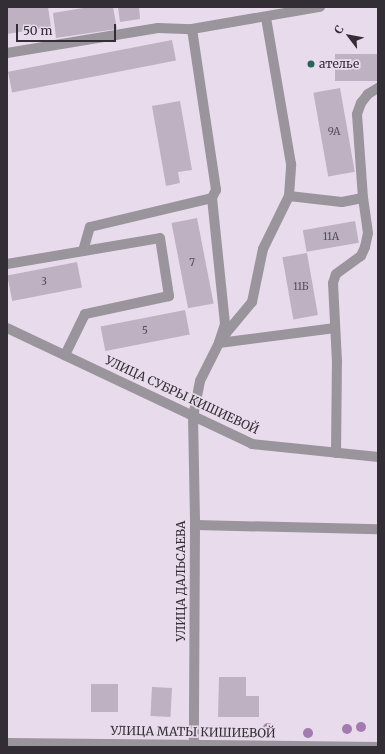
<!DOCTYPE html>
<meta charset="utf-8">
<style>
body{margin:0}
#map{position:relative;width:385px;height:754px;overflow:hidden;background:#e8dbec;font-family:Merriweather,serif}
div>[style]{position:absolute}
.building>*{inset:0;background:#beb1c2;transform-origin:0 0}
.minor>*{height:10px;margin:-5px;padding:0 5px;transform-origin:5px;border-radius:5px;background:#9a949c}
.trees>*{width:10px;height:10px;margin:-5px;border-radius:50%;background:#a47baf}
.dots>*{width:11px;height:11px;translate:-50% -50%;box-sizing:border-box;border:2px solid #e8dbec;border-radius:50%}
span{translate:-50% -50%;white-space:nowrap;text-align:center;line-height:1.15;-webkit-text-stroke:3.5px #e8dbec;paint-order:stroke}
.number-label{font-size:10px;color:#564f58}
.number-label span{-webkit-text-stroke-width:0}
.poi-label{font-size:12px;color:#332e35}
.left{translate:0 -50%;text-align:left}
.street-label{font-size:12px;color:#332e35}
.frame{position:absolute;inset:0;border:8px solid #332e35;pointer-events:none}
.north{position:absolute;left:329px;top:16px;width:40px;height:40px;-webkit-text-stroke:3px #e8dbec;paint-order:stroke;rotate:302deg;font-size:11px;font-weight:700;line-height:16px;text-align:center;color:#332e35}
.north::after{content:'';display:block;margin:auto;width:14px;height:18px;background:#332e35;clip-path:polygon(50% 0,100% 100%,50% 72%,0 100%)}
.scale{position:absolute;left:16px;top:24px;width:100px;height:18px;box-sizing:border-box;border:2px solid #332e35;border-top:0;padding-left:5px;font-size:12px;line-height:14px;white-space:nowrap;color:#332e35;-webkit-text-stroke:3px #e8dbec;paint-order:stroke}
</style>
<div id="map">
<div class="building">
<div style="clip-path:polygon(16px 7px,48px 7px,51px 27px,7px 34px,7px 8px)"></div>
<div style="clip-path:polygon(89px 7px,113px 7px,117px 29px,56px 38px,53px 13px)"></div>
<div style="clip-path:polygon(118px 7px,139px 7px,140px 19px,120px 22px)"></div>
<div style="left:172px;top:40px;width:21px;height:167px;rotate:79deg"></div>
<div style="left:378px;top:54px;width:27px;height:43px;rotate:90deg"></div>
<div style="left:340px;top:88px;width:85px;height:27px;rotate:80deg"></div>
<div style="clip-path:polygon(180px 101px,192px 170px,178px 172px,180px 183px,166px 186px,152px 106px)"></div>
<div style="left:197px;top:218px;width:87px;height:26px;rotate:79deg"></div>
<div style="left:355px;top:221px;width:22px;height:53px;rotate:80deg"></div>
<div style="left:307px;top:253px;width:63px;height:25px;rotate:80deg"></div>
<div style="left:77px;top:262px;width:26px;height:71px;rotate:79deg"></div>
<div style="left:185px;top:310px;width:25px;height:86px;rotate:79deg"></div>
<div style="clip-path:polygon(219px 677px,246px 677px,246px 696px,259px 696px,259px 717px,218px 717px)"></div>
<div style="left:91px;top:684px;width:27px;height:28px"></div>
<div style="left:152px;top:687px;width:20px;height:29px;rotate:3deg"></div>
</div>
<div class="minor">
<div style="left:192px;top:29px;width:163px;rotate:81.5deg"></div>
<div style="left:216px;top:190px;width:9px;rotate:117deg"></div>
<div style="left:212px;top:198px;width:127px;rotate:84.1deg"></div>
<div style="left:225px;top:324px;width:20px;rotate:108deg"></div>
<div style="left:219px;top:343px;width:42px;rotate:116.6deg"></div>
<div style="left:200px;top:381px;width:36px;rotate:101deg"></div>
<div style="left:193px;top:416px;width:109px;rotate:88.9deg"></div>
<div style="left:195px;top:525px;width:222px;rotate:90.3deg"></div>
<div style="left:7px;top:53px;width:153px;rotate:-9.4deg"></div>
<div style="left:158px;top:28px;width:34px;rotate:2deg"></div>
<div style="left:192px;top:29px;width:130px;rotate:-9.8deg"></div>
<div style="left:289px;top:196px;width:53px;rotate:6.5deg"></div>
<div style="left:342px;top:202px;width:21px;rotate:-11deg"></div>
<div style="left:83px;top:251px;width:25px;rotate:-74deg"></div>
<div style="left:90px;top:227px;width:125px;rotate:-13.4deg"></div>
<div style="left:7px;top:264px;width:155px;rotate:-9.6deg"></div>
<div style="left:160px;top:238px;width:59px;rotate:81.2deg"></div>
<div style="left:169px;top:296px;width:86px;rotate:167.9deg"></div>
<div style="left:85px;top:314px;width:46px;rotate:116deg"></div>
<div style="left:7px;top:328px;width:271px;rotate:25.3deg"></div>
<div style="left:252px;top:444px;width:127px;rotate:5.9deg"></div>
<div style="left:222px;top:338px;width:47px;rotate:-50.2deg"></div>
<div style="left:252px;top:302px;width:54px;rotate:-78.3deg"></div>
<div style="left:263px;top:249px;width:59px;rotate:-63.9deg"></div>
<div style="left:289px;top:196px;width:32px;rotate:-86deg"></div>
<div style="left:291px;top:164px;width:148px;rotate:-99.7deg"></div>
<div style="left:219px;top:343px;width:117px;rotate:-7.4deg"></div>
<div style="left:336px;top:453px;width:91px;rotate:-89.4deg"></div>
<div style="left:337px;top:362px;width:79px;rotate:-92.9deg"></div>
<div style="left:333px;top:283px;width:9px;rotate:-72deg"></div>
<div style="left:336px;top:274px;width:31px;rotate:-36deg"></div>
<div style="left:361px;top:256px;width:10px;rotate:-66deg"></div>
<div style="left:365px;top:247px;width:14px;rotate:-78deg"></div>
<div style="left:368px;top:233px;width:35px;rotate:-98deg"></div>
<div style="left:363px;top:198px;width:84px;rotate:-94.1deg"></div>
<div style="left:357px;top:114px;width:12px;rotate:-70deg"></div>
<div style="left:361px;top:103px;width:11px;rotate:-52deg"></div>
<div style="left:368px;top:94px;width:12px;rotate:-31deg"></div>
<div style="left:195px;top:525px;width:183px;rotate:1.3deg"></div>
<div style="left:7px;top:743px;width:371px;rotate:0.6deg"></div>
</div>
<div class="trees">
<div style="left:361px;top:727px"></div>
<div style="left:268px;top:728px"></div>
<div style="left:347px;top:729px"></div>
<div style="left:308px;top:733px"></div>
</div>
<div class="dots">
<div style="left:311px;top:64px;background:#256654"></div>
</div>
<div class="number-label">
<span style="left:334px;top:132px">9А</span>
<span style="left:331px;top:237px">11А</span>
<span style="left:192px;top:263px">7</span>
<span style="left:44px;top:282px">3</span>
<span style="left:301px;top:287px">11Б</span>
<span style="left:145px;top:331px">5</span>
</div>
<div class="poi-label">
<span class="left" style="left:319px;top:64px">ателье</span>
</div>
<div class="street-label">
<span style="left:182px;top:395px;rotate:25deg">УЛИЦА СУБРЫ КИШИЕВОЙ</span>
<span style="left:181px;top:581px;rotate:-90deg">УЛИЦА ДАЛЬСАЕВА</span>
<span style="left:193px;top:732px;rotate:1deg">УЛИЦА МАТЫ КИШИЕВОЙ</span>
</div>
<div class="frame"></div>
<div class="north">С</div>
<div class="scale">50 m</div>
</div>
